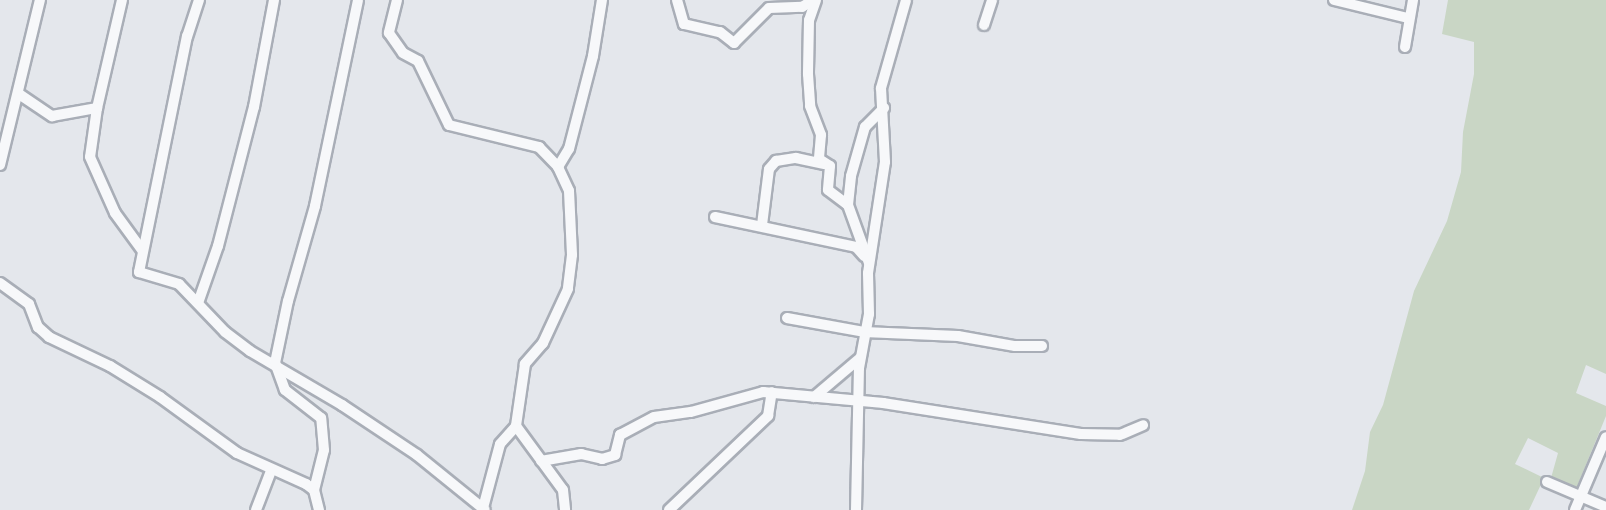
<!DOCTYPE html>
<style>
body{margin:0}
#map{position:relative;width:1606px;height:510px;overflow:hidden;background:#e4e7ec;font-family:Lato,sans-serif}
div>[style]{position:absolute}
.green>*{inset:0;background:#c9d6c5}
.roads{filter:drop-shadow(2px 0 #a9aeb7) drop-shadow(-2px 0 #a9aeb7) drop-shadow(0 2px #a9aeb7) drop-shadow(0 -2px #a9aeb7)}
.minor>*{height:10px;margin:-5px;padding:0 5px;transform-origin:5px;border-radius:5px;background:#f7f8fa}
span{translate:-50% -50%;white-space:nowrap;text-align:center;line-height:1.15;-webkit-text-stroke:4.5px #f4f6f9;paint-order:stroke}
</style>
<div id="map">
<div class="green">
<div style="clip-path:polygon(1448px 0,1606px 0,1606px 374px,1586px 365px,1576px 393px,1606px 406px,1606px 416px,1576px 489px,1551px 478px,1558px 453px,1528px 438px,1515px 464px,1544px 478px,1529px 510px,1352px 510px,1365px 471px,1370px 432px,1383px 405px,1414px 291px,1447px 221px,1461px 172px,1463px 132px,1474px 74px,1474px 42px,1442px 34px)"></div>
</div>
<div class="roads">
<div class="minor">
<div style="left:122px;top:0;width:111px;rotate:103deg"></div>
<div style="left:97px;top:108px;width:49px;rotate:98.1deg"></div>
<div style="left:90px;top:157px;width:61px;rotate:65.9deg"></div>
<div style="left:115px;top:213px;width:46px;rotate:53.9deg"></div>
<div style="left:199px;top:0;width:38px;rotate:108deg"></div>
<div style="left:187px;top:36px;width:241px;rotate:101.5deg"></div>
<div style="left:139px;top:272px;width:42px;rotate:16.7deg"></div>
<div style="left:179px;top:284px;width:66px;rotate:46.2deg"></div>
<div style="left:225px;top:332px;width:31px;rotate:37deg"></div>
<div style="left:250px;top:351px;width:107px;rotate:30.4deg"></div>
<div style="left:342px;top:405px;width:90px;rotate:33.7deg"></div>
<div style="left:417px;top:455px;width:87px;rotate:39deg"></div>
<div style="left:397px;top:0;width:34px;rotate:104deg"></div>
<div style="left:389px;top:33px;width:24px;rotate:55deg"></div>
<div style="left:403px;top:53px;width:17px;rotate:28deg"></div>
<div style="left:418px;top:61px;width:71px;rotate:64.2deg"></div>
<div style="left:449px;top:125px;width:93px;rotate:13.7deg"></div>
<div style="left:539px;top:147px;width:28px;rotate:46deg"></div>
<div style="left:558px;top:167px;width:26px;rotate:65deg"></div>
<div style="left:569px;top:191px;width:64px;rotate:87.3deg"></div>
<div style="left:572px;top:255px;width:34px;rotate:97deg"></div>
<div style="left:568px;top:289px;width:60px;rotate:114.8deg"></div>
<div style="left:543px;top:343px;width:28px;rotate:131deg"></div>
<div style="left:525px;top:364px;width:63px;rotate:98.3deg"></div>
<div style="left:516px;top:426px;width:79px;rotate:53.7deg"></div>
<div style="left:563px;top:490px;width:20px;rotate:84deg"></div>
<div style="left:677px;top:0;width:25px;rotate:74deg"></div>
<div style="left:684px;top:24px;width:37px;rotate:13deg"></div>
<div style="left:720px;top:32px;width:18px;rotate:38deg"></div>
<div style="left:734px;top:43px;width:49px;rotate:-45deg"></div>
<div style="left:769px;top:8px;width:33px;rotate:-2deg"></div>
<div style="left:802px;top:7px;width:13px;rotate:-32deg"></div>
<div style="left:816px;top:0;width:21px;rotate:109deg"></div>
<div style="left:809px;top:20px;width:54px;rotate:91.1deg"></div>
<div style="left:808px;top:74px;width:32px;rotate:86deg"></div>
<div style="left:810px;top:106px;width:31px;rotate:69deg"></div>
<div style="left:821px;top:135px;width:24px;rotate:95deg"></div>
<div style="left:819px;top:159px;width:13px;rotate:32deg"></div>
<div style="left:830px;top:166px;width:24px;rotate:95deg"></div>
<div style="left:828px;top:190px;width:25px;rotate:37deg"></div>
<div style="left:848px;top:205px;width:62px;rotate:70.1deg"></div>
<div style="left:1334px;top:0;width:76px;rotate:13.7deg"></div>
<div style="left:984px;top:25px;width:26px;rotate:-72deg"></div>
<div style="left:1405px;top:47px;width:48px;rotate:-80.3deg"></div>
<div style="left:19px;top:94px;width:40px;rotate:34deg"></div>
<div style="left:52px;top:116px;width:46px;rotate:-10.1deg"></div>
<div style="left:0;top:165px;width:170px;rotate:-76.4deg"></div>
<div style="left:558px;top:167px;width:21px;rotate:-59deg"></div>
<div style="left:569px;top:149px;width:96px;rotate:-75.5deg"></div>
<div style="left:593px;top:56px;width:57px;rotate:-80.9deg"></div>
<div style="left:848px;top:205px;width:29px;rotate:-84deg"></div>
<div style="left:851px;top:176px;width:51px;rotate:-74.1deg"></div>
<div style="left:865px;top:127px;width:27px;rotate:-45deg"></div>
<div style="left:715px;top:217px;width:144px;rotate:12deg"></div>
<div style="left:856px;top:247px;width:12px;rotate:48deg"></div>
<div style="left:762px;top:225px;width:56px;rotate:-82.9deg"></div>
<div style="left:769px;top:169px;width:11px;rotate:-49deg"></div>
<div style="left:776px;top:161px;width:20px;rotate:-9deg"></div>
<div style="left:796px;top:158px;width:29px;rotate:12deg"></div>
<div style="left:0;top:283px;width:36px;rotate:36deg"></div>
<div style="left:29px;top:304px;width:25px;rotate:69deg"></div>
<div style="left:38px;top:327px;width:15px;rotate:42deg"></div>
<div style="left:49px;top:337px;width:68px;rotate:25.4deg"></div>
<div style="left:110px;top:366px;width:59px;rotate:31.8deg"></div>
<div style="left:160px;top:397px;width:95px;rotate:36deg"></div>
<div style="left:237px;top:453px;width:76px;rotate:24.2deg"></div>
<div style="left:306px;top:484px;width:10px;rotate:37deg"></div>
<div style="left:314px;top:490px;width:21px;rotate:76deg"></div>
<div style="left:198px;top:303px;width:60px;rotate:-70.7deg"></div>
<div style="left:218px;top:246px;width:144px;rotate:-75.5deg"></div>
<div style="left:254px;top:107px;width:109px;rotate:-79.4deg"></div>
<div style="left:787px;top:318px;width:78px;rotate:10.3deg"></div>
<div style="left:864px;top:332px;width:94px;rotate:2.4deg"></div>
<div style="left:958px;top:336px;width:58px;rotate:10deg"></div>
<div style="left:1015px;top:346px;width:27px"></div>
<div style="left:814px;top:397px;width:60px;rotate:-40.3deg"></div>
<div style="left:541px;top:461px;width:41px;rotate:-9.9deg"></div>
<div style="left:581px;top:454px;width:22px;rotate:13deg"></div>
<div style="left:602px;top:459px;width:14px;rotate:-17deg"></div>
<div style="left:615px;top:455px;width:21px;rotate:-76deg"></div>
<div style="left:620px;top:435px;width:38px;rotate:-28deg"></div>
<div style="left:654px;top:417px;width:37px;rotate:-8deg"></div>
<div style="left:691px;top:412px;width:75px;rotate:-15.5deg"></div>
<div style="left:763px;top:392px;width:121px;rotate:5.2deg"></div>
<div style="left:883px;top:403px;width:200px;rotate:8.9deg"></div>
<div style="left:1081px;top:434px;width:39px;rotate:1deg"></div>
<div style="left:1120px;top:435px;width:25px;rotate:-23deg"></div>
<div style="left:1547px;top:482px;width:64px;rotate:23deg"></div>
<div style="left:314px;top:490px;width:41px;rotate:-76deg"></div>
<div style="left:324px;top:450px;width:32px;rotate:-95deg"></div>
<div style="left:321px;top:418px;width:46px;rotate:-142.1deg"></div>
<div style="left:285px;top:390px;width:29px;rotate:-110deg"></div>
<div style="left:275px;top:363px;width:63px;rotate:-78.2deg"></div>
<div style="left:288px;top:301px;width:99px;rotate:-74.1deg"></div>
<div style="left:315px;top:206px;width:210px;rotate:-78.2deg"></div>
<div style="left:483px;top:508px;width:66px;rotate:-75.1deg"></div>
<div style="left:500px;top:444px;width:24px;rotate:-48deg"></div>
<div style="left:256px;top:510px;width:42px;rotate:-69deg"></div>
<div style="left:669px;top:510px;width:137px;rotate:-43.5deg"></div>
<div style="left:768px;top:416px;width:24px;rotate:-81deg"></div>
<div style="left:856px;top:510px;width:142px;rotate:-88.8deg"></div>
<div style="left:859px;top:368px;width:55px;rotate:-79.5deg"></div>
<div style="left:869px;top:314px;width:41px;rotate:-91.4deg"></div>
<div style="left:868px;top:273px;width:112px;rotate:-81.3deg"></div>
<div style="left:885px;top:162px;width:74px;rotate:-93.1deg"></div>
<div style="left:881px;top:88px;width:91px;rotate:-74.1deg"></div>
<div style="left:1575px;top:510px;width:79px;rotate:-67deg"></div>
</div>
</div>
</div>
